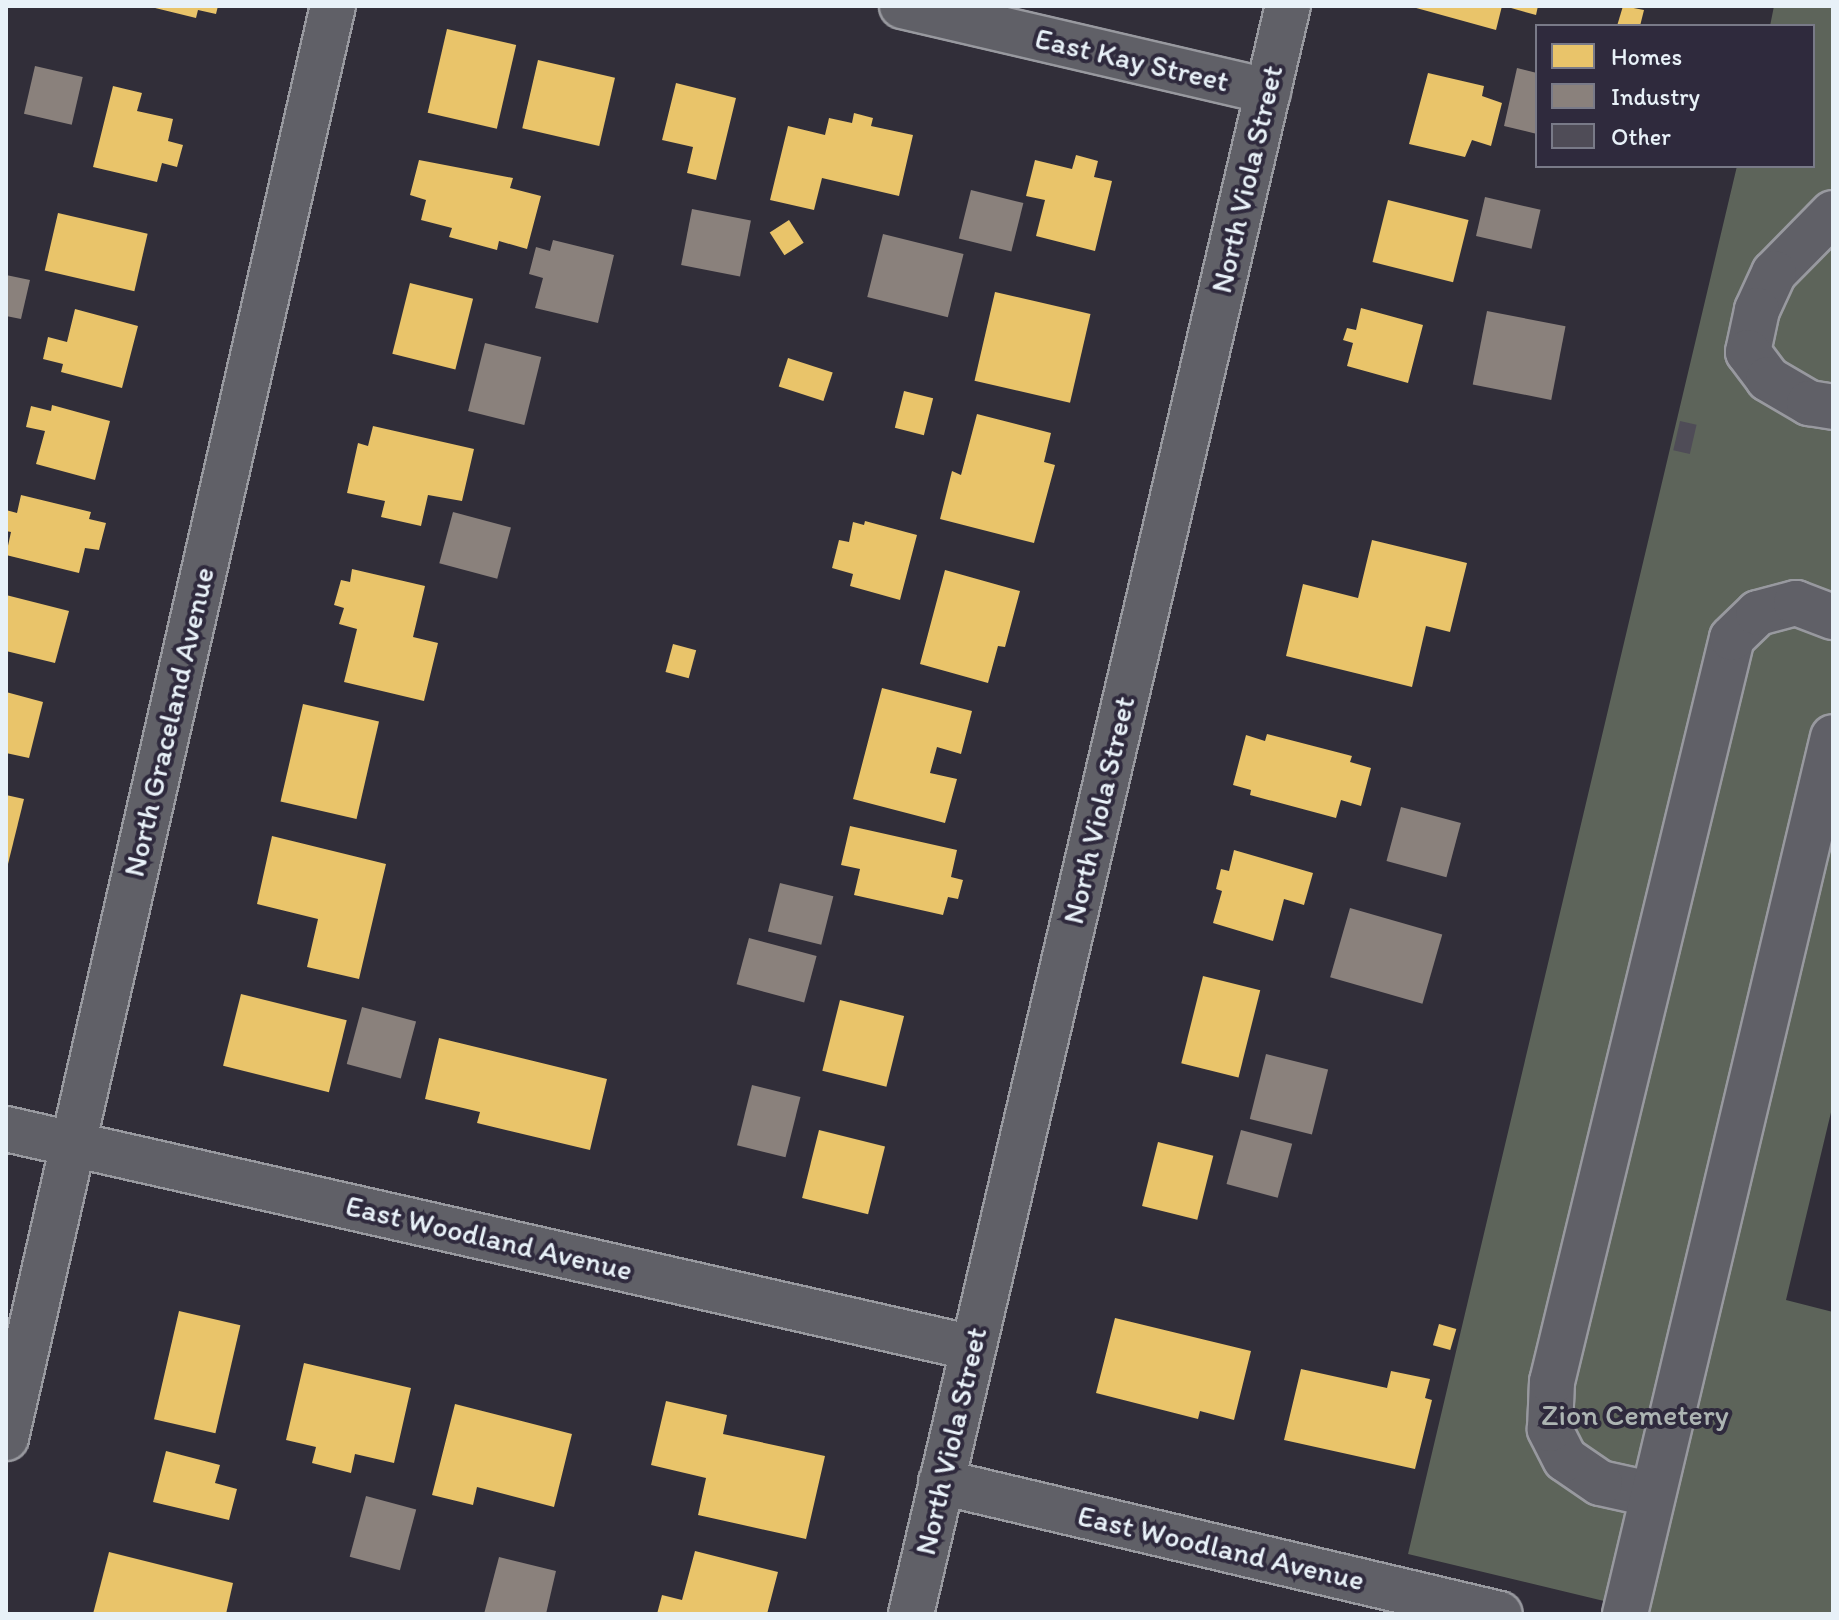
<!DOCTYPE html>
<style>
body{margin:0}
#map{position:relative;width:1839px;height:1620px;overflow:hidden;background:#312e39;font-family:Itim,sans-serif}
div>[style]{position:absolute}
.green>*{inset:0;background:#5d645a}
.homes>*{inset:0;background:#e9c46a;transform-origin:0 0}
.industry>*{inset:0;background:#8a817c;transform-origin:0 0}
.building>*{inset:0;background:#4f4c57;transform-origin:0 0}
.roads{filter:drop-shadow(2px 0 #98999f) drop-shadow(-2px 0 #98999f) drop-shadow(0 2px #98999f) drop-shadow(0 -2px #98999f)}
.minor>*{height:44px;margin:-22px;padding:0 22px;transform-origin:22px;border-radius:22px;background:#606067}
span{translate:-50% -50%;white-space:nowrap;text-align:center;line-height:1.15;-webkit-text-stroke:8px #2f2a3d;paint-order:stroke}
.street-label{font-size:30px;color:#e8f1f8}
.park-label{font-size:30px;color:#adb5b3}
.frame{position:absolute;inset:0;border:8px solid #e8f1f8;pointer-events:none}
.legend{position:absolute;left:1535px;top:24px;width:280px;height:144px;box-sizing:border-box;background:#2f2a3d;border:2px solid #797a88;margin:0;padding:10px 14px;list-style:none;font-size:24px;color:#e8f1f8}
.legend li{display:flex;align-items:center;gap:16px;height:40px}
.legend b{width:40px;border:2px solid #797a88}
</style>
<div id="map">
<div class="green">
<div style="clip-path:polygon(1774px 6px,1833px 6px,1833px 1104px,1786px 1300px,1833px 1312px,1833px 1614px,1658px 1614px,1408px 1554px,1737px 166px,1813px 166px,1813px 26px,1770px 26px)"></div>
</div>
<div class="homes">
<div style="clip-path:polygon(147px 6px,218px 6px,216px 14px,198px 10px,196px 18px)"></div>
<div style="clip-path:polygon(1409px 6px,1502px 6px,1496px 30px)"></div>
<div style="clip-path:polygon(1504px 6px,1538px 6px,1536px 15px)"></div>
<div style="clip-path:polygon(1623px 6px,1644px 10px,1640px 26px,1617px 26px)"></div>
<div style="left:447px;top:29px;width:71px;height:86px;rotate:13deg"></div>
<div style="left:538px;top:60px;width:79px;height:70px;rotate:13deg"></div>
<div style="clip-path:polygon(1428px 73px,1484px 86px,1482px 96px,1502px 103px,1491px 146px,1472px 140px,1465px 157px,1409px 144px)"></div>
<div style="clip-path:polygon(676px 83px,736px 98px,716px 180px,687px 173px,693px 147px,662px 140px)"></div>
<div style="clip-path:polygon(113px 86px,142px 93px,137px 111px,173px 119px,168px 141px,183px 145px,177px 167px,162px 163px,157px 182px,93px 167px)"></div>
<div style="clip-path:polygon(854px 113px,873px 118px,871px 126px,913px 135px,899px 196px,822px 178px,814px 210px,770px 200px,788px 126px,825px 135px,829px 118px,852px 123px)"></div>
<div style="clip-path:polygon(1076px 155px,1098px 161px,1094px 177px,1112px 181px,1095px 251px,1036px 236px,1045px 200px,1026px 196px,1035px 160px,1072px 169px)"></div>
<div style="clip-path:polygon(419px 160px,513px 178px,510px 188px,541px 196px,527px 249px,499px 241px,497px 250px,449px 237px,452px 228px,421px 220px,426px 200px,410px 195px)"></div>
<div style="left:1388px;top:200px;width:83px;height:64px;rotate:14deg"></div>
<div style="left:58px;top:213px;width:92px;height:59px;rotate:13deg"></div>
<div style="left:789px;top:220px;width:27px;height:23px;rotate:57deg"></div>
<div style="left:410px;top:283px;width:65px;height:73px;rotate:14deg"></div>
<div style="left:995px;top:292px;width:98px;height:91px;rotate:13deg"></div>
<div style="clip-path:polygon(1361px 308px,1423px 325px,1408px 383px,1347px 366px,1353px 343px,1343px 340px,1347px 328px,1356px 330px)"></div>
<div style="clip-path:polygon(75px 309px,138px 326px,122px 388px,61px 372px,63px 364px,43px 359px,48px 337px,67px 342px)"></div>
<div style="left:788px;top:358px;width:47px;height:30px;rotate:18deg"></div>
<div style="left:904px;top:391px;width:30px;height:38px;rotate:14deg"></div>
<div style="clip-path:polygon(52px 405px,110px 421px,95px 480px,36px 464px,45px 431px,26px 427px,31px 406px,51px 411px)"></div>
<div style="clip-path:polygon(977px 414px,1051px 433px,1044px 462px,1055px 465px,1034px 543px,940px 519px,952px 471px,961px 475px)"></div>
<div style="clip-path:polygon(373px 426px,474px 449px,462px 501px,428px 495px,421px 526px,381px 517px,385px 501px,347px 493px,358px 443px,368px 446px)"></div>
<div style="clip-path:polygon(21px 495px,91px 512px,89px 519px,106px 523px,99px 550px,85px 548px,79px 573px,6px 555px,11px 532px,6px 531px,6px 510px,17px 513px)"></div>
<div style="clip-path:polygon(865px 521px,917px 535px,900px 600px,850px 586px,853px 574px,832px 568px,839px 540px,849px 542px,853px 522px,864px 525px)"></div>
<div style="clip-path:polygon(1372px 540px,1467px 563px,1450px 632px,1426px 626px,1412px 687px,1286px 656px,1303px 584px,1358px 598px)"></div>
<div style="clip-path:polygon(352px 569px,425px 586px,413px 637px,438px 643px,424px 701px,344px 682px,357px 629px,339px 624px,344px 608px,334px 605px,341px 580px,350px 582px)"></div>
<div style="clip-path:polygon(945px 570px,1020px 591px,1005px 647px,998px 646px,988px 683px,920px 664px)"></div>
<div style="clip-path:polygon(6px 595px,69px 611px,55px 663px,6px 651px)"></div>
<div style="left:673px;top:644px;width:24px;height:29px;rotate:15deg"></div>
<div style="clip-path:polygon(882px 688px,972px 711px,961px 754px,937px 747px,930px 773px,957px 779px,945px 823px,853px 799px)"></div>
<div style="clip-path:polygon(6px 692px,43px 702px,29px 758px,6px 753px)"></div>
<div style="left:303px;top:704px;width:78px;height:100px;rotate:13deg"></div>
<div style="clip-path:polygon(1267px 734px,1352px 756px,1350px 762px,1371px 768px,1361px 806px,1341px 800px,1336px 818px,1250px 795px,1251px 790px,1233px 785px,1246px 735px,1265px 741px)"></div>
<div style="clip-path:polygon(6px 795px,24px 799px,7px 868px,6px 868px)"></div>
<div style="clip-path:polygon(850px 826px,957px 850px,951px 877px,963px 880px,958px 899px,948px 897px,943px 915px,854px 895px,860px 869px,841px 865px)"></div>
<div style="clip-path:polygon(272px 836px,386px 864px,359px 979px,307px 967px,318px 919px,257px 904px)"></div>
<div style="clip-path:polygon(1234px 850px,1313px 873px,1304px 905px,1284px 899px,1273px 941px,1213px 923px,1222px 891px,1216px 889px,1221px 869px,1229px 871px)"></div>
<div style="left:1203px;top:976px;width:59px;height:90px;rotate:14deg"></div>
<div style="left:241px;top:994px;width:109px;height:74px;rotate:14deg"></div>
<div style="left:840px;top:1000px;width:66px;height:73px;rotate:14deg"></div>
<div style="clip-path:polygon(439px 1038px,607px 1079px,590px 1150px,477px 1123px,480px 1112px,425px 1099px)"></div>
<div style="left:819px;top:1130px;width:68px;height:70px;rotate:14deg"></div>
<div style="left:1158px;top:1142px;width:57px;height:66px;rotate:14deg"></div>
<div style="left:179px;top:1311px;width:63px;height:111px;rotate:13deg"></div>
<div style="clip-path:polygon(1115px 1318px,1251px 1351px,1234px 1420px,1200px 1411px,1198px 1419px,1096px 1393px)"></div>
<div style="left:1439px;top:1324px;width:18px;height:22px;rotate:16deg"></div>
<div style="clip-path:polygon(304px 1363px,411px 1388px,394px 1463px,355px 1454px,351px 1473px,312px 1463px,316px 1447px,286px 1440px)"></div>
<div style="clip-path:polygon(1301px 1369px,1387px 1388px,1391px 1371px,1430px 1379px,1425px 1398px,1432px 1400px,1415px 1469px,1284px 1440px)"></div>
<div style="clip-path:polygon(666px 1401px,727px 1415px,723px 1434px,825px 1456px,806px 1539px,698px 1515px,706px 1478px,651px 1465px)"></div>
<div style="clip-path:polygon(455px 1404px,572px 1434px,554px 1507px,477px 1487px,473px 1505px,432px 1495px)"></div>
<div style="clip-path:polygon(166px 1451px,220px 1465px,215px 1483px,237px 1489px,229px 1520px,153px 1502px)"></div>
<div style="clip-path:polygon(695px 1551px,778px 1572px,767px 1614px,657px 1614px,662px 1595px,682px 1600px)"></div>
<div style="clip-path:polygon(109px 1552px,233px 1583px,226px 1614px,93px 1614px)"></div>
</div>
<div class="industry">
<div style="left:35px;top:66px;width:49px;height:49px;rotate:13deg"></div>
<div style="clip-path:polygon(1517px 68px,1537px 73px,1537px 134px,1504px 126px)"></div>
<div style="left:971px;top:190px;width:54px;height:50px;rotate:14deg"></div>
<div style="left:1485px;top:197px;width:57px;height:40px;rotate:13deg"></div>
<div style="left:692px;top:209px;width:60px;height:57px;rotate:11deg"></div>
<div style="left:883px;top:234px;width:83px;height:65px;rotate:14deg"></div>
<div style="clip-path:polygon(553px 240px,614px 255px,598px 323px,535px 308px,543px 278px,529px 274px,536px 247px,550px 251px)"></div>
<div style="clip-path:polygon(6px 275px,30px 280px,21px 319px,6px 316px)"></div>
<div style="left:1487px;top:311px;width:80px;height:75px;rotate:11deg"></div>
<div style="left:485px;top:343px;width:58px;height:70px;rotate:14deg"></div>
<div style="left:453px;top:512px;width:60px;height:53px;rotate:15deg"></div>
<div style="left:1401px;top:807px;width:62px;height:56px;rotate:15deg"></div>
<div style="left:780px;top:883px;width:55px;height:50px;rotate:14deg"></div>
<div style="left:1350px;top:908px;width:96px;height:72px;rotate:16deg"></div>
<div style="left:749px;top:938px;width:70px;height:48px;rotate:15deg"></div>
<div style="left:362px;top:1007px;width:56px;height:59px;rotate:15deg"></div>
<div style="left:1266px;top:1054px;width:64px;height:67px;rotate:14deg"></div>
<div style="left:752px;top:1085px;width:50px;height:62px;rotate:14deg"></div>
<div style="left:1241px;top:1130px;width:53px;height:56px;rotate:15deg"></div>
<div style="left:366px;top:1496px;width:52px;height:63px;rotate:15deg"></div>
<div style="clip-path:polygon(499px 1557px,556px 1571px,546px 1614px,484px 1614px)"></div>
</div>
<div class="building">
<div style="left:1680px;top:421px;width:17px;height:30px;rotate:13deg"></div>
</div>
<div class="roads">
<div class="minor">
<div style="left:902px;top:6px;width:376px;rotate:13.1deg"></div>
<div style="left:1833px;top:213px;width:84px;rotate:134.5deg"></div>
<div style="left:1774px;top:273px;width:41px;rotate:114.7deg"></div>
<div style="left:1757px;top:310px;width:43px;rotate:102.1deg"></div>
<div style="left:1748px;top:352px;width:34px;rotate:53deg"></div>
<div style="left:1768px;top:379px;width:48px;rotate:30.3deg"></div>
<div style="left:1809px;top:403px;width:24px;rotate:9deg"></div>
<div style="left:6px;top:1129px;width:991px;rotate:12.76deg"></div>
<div style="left:6px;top:1438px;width:1469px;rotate:-77.14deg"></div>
<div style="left:941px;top:1482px;width:574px;rotate:13.29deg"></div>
<div style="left:1650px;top:1494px;width:51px;rotate:-167.6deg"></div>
<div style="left:1600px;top:1483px;width:42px;rotate:-145.6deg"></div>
<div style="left:1565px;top:1459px;width:34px;rotate:-117deg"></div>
<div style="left:1550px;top:1429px;width:47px;rotate:-87.6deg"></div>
<div style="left:1552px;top:1382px;width:765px;rotate:-76.4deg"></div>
<div style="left:1732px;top:638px;width:36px;rotate:-44deg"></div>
<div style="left:1758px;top:613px;width:39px;rotate:-15deg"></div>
<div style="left:1796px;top:603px;width:40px;rotate:21deg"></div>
<div style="left:911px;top:1614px;width:1652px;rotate:-76.81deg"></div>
<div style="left:1625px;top:1614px;width:901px;rotate:-76.66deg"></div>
</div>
</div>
<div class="street-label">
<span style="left:1132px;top:60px;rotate:13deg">East Kay Street</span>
<span style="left:1247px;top:179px;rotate:-77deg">North Viola Street</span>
<span style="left:169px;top:722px;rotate:-77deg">North Graceland Avenue</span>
<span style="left:1099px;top:810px;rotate:-77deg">North Viola Street</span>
<span style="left:489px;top:1238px;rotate:13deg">East Woodland Avenue</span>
<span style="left:951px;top:1441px;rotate:-77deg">North Viola Street</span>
<span style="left:1221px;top:1548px;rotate:13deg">East Woodland Avenue</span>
</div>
<div class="park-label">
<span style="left:1635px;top:1415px">Zion Cemetery</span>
</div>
<div class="frame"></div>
<ul class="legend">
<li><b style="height:22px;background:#e9c46a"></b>Homes</li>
<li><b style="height:22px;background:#8a817c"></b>Industry</li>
<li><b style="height:22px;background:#4f4c57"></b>Other</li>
</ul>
</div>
